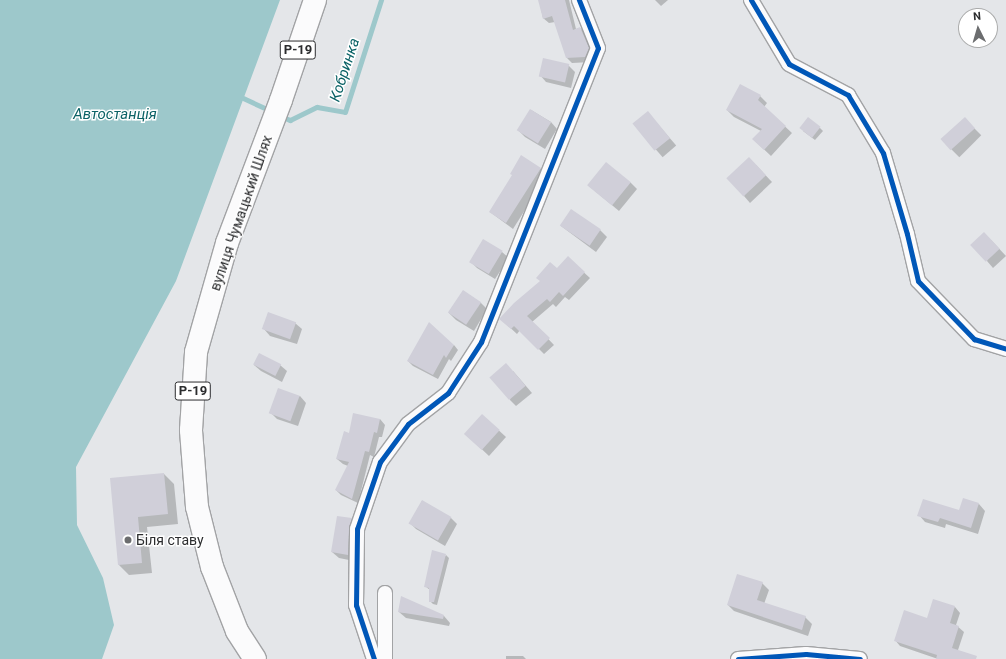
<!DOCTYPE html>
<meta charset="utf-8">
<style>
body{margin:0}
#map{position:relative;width:1006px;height:659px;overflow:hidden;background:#e4e6e9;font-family:Roboto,sans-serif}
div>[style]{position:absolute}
.water>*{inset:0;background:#9dc8cb}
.shadow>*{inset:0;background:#0003;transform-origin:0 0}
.stream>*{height:5px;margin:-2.5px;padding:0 2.5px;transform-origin:2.5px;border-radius:2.5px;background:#9dc8cb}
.building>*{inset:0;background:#d0cfd9;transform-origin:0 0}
.roads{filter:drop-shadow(1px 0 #a2a3a5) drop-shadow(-1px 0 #a2a3a5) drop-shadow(0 1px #a2a3a5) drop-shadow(0 -1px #a2a3a5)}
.minor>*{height:14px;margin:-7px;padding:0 7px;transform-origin:7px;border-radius:7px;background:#fbfbfc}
.primary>*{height:22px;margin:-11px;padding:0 11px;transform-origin:11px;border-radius:11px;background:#fbfbfc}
.cycleway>*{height:5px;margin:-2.5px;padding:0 2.5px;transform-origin:2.5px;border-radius:2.5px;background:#0057b8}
.dots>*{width:11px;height:11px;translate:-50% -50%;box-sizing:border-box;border:2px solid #fff;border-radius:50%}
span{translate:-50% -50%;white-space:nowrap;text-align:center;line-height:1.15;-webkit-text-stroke:3px #fff;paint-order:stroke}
.shield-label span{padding:1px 3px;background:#fff;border:1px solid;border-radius:3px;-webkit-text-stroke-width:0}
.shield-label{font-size:13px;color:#2b2c2e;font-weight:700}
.street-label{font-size:14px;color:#2b2c2e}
.poi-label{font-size:14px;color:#2b2c2e}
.left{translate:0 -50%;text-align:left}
.water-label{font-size:15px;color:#0b6266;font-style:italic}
.north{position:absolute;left:958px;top:8px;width:40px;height:40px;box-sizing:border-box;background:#fff;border:1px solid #aaabab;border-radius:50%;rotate:355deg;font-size:11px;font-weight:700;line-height:16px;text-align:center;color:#2b2c2e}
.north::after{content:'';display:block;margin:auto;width:14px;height:18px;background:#6c6d6f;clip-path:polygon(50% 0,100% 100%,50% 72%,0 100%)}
</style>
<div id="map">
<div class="water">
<div style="clip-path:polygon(0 0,280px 0,176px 281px,76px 467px,77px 525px,103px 578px,114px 625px,102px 659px,0 659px)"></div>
</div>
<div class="shadow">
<div style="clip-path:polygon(539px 0,569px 0,576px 29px,580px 28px,586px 33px,594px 54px,591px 62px,572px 63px,567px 58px,555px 22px,549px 23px,543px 18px)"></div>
<div style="clip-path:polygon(655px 0,668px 0,661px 6px)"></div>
<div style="clip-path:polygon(568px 65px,575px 72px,571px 88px,546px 82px,540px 75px)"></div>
<div style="clip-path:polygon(760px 96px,767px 103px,764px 107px,792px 133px,771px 156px,753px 139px,761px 131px,734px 117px,727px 110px)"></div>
<div style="clip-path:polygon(531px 110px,551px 122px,557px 129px,545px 149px,525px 137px,518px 130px)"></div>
<div style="left:648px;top:113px;width:43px;height:18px;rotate:49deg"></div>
<div style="left:965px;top:119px;width:23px;height:31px;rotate:45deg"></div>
<div style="clip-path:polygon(820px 128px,823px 131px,815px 140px,803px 131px)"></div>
<div style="clip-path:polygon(756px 165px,772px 182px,750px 203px,744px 196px)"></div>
<div style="clip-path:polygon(540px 168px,547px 175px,513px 229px,490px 212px)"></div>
<div style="clip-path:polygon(630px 182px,637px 189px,619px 211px,589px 186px)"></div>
<div style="clip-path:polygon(561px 226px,600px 230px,607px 237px,596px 252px)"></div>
<div style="clip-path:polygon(991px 240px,1006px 256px,993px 268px,987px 261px)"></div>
<div style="clip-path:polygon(502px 252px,509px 258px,495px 279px,477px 268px,470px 261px)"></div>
<div style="clip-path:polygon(568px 258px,590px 278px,569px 300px,565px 297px,556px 307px,553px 304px,532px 322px,554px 345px,544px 354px,520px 330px,517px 334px,506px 324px)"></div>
<div style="clip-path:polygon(463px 291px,481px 303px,487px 309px,474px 331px,456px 320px,449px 313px)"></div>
<div style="clip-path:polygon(295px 323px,302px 329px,297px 344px,270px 336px,264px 329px)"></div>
<div style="clip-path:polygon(454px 345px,458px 350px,451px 361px,449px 359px,438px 379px,413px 366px,408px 361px)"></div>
<div style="clip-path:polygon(254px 365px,280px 365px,287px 371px,282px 382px,261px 371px)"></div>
<div style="clip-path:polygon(513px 371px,532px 393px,516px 406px,510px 400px)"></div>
<div style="clip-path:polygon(300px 396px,306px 403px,298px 426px,277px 419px,270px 412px)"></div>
<div style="clip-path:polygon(482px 415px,506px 437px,489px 456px,472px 440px)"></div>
<div style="clip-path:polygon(380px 419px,385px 425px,382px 437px,379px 437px,374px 457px,370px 455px,358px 503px,341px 495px,336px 490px,348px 466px,343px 464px,337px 459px,349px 434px)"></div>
<div style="clip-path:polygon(164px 474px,174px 484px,178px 524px,147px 527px,152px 573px,129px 575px,119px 565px,111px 479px)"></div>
<div style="clip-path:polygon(422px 501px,451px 518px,457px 524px,445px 546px,416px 529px,410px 523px)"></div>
<div style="clip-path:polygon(979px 504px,985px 511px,978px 534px,946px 524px,945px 528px,925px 522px,919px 515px,959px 512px)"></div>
<div style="clip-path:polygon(351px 519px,358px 526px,354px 561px,339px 558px,332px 552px)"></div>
<div style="clip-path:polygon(446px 555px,449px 558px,437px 605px,433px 604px,430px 601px,430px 590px,425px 586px)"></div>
<div style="clip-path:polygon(762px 583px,769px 590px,764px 604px,805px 617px,812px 624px,808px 636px,734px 611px,728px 605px)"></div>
<div style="clip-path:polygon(955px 607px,960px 613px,956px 625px,964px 632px,957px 653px,958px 659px,938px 659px,900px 646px,895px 640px,928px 619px)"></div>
<div style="clip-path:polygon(399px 612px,444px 616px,450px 623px,449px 626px,406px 618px)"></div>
<div style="clip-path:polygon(506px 656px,523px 656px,526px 659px,506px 659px)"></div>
</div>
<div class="stream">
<div style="left:243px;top:98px;width:31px;rotate:25deg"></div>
<div style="left:280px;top:116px;width:11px;rotate:22deg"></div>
<div style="left:290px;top:120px;width:30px;rotate:-26deg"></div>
<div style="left:317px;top:107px;width:28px;rotate:10deg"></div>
<div style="left:345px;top:112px;width:118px;rotate:-72.2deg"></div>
</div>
<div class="building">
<div style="clip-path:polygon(538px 0,565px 0,573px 30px,580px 27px,589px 48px,585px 57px,566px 58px,552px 16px,543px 19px)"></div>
<div style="left:543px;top:58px;width:27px;height:19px;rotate:13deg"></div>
<div style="clip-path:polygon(740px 84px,761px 95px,758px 100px,786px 126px,764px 150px,752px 139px,762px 129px,726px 110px)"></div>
<div style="left:530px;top:109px;width:25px;height:25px;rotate:32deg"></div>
<div style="left:648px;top:111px;width:35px;height:20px;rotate:51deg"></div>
<div style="left:808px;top:117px;width:16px;height:14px;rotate:38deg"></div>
<div style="left:965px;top:117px;width:15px;height:33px;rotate:48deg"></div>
<div style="clip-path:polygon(521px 155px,541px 168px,506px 223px,489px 212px,512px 175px,510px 174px)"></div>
<div style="left:749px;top:157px;width:25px;height:31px;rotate:47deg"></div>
<div style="left:606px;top:162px;width:32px;height:30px;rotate:39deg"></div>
<div style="left:571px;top:209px;width:36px;height:20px;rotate:34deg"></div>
<div style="left:984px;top:232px;width:23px;height:19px;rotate:47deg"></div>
<div style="left:483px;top:239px;width:23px;height:27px;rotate:31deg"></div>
<div style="clip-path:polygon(568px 256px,585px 272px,563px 296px,559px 292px,550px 302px,547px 299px,527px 316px,550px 338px,538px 350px,514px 326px,511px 329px,499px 319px,514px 303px,540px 281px,536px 278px,550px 262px,557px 268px)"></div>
<div style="left:463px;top:290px;width:22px;height:27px;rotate:34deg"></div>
<div style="left:268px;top:312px;width:30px;height:18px;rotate:20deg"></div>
<div style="clip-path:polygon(429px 322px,454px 345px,446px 358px,444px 355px,433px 375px,407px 361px)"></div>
<div style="left:259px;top:353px;width:25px;height:13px;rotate:27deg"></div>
<div style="left:506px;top:363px;width:30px;height:22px;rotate:49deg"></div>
<div style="left:278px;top:388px;width:23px;height:27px;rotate:20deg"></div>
<div style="clip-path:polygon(353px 413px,380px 419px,377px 433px,374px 432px,369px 452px,365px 451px,352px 499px,335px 490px,349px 462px,336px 459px,344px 431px,349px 433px)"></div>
<div style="left:482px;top:414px;width:24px;height:27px;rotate:42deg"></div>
<div style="clip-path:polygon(164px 473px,168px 514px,138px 517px,142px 563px,118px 565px,110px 478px)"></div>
<div style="clip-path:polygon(963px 498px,979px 503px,971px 528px,940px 518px,938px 522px,917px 516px,923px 499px,959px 510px)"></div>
<div style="left:422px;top:500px;width:34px;height:27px;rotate:30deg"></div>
<div style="clip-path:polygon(337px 516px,352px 518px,349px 529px,348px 555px,331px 552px)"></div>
<div style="clip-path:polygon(432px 550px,446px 554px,434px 602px,429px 602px,429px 588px,424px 587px)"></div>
<div style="clip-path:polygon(737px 574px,763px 582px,757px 600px,806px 616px,802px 630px,727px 605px)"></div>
<div style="clip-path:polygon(401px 596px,444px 615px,443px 619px,398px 612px)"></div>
<div style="clip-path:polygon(933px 599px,955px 606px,950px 623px,959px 626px,952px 648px,977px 656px,976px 659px,936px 659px,937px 655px,894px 641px,904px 610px,927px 618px)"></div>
</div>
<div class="roads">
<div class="minor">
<div style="left:751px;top:0;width:74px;rotate:59.3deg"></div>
<div style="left:789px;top:64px;width:67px;rotate:27.7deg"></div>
<div style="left:848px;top:95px;width:68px;rotate:58.9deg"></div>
<div style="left:883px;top:153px;width:84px;rotate:73.5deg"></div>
<div style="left:907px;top:234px;width:48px;rotate:76.8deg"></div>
<div style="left:918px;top:281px;width:81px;rotate:46deg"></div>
<div style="left:974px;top:339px;width:34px;rotate:17deg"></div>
<div style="left:374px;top:659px;width:57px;rotate:-108.4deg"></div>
<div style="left:356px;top:605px;width:76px;rotate:-89.2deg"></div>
<div style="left:357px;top:529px;width:71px;rotate:-71.1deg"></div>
<div style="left:380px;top:462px;width:47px;rotate:-53.6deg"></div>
<div style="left:408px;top:424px;width:51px;rotate:-37.8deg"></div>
<div style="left:448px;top:393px;width:61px;rotate:-57.1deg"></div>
<div style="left:481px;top:342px;width:316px;rotate:-68.3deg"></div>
<div style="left:598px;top:48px;width:52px;rotate:-111.6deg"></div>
<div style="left:385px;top:659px;width:66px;rotate:-90deg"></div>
<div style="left:738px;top:659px;width:68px;rotate:-4.2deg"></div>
<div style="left:806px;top:654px;width:54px;rotate:5.3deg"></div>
</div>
<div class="primary">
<div style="left:255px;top:659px;width:33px;rotate:-123deg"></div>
<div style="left:237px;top:631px;width:69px;rotate:-111.3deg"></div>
<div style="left:212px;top:567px;width:62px;rotate:-104deg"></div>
<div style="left:197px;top:507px;width:77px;rotate:-94.5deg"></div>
<div style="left:191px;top:430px;width:78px;rotate:-86.3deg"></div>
<div style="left:196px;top:352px;width:113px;rotate:-74.1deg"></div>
<div style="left:227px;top:243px;width:153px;rotate:-69.3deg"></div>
<div style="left:281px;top:100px;width:106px;rotate:-71.2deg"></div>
</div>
</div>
<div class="cycleway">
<div style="left:751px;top:0;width:74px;rotate:59.3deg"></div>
<div style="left:789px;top:64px;width:67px;rotate:27.7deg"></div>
<div style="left:848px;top:95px;width:68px;rotate:58.9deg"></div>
<div style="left:883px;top:153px;width:84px;rotate:73.5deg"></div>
<div style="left:907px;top:234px;width:48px;rotate:76.8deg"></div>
<div style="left:918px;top:281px;width:81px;rotate:46deg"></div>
<div style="left:974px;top:339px;width:34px;rotate:17deg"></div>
<div style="left:374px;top:659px;width:57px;rotate:-108.4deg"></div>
<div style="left:356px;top:605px;width:76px;rotate:-89.2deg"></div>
<div style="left:357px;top:529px;width:71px;rotate:-71.1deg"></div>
<div style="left:380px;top:462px;width:47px;rotate:-53.6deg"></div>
<div style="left:408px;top:424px;width:51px;rotate:-37.8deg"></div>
<div style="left:448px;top:393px;width:61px;rotate:-57.1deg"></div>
<div style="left:481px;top:342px;width:316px;rotate:-68.3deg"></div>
<div style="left:598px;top:48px;width:52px;rotate:-111.6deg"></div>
<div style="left:738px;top:659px;width:68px;rotate:-4.2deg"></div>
<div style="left:806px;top:654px;width:54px;rotate:5.3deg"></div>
</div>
<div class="dots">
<div style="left:128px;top:540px;background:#6c6d6f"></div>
</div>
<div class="shield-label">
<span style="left:298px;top:50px">Р-19</span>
<span style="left:193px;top:391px">Р-19</span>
</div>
<div class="street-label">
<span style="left:241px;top:213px;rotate:-71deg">вулиця Чумацький Шлях</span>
</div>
<div class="poi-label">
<span class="left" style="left:136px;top:540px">Біля ставу</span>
</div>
<div class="water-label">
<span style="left:345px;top:70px;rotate:-72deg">Кобринка</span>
<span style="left:115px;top:115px">Автостанція</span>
</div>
<div class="north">N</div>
</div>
